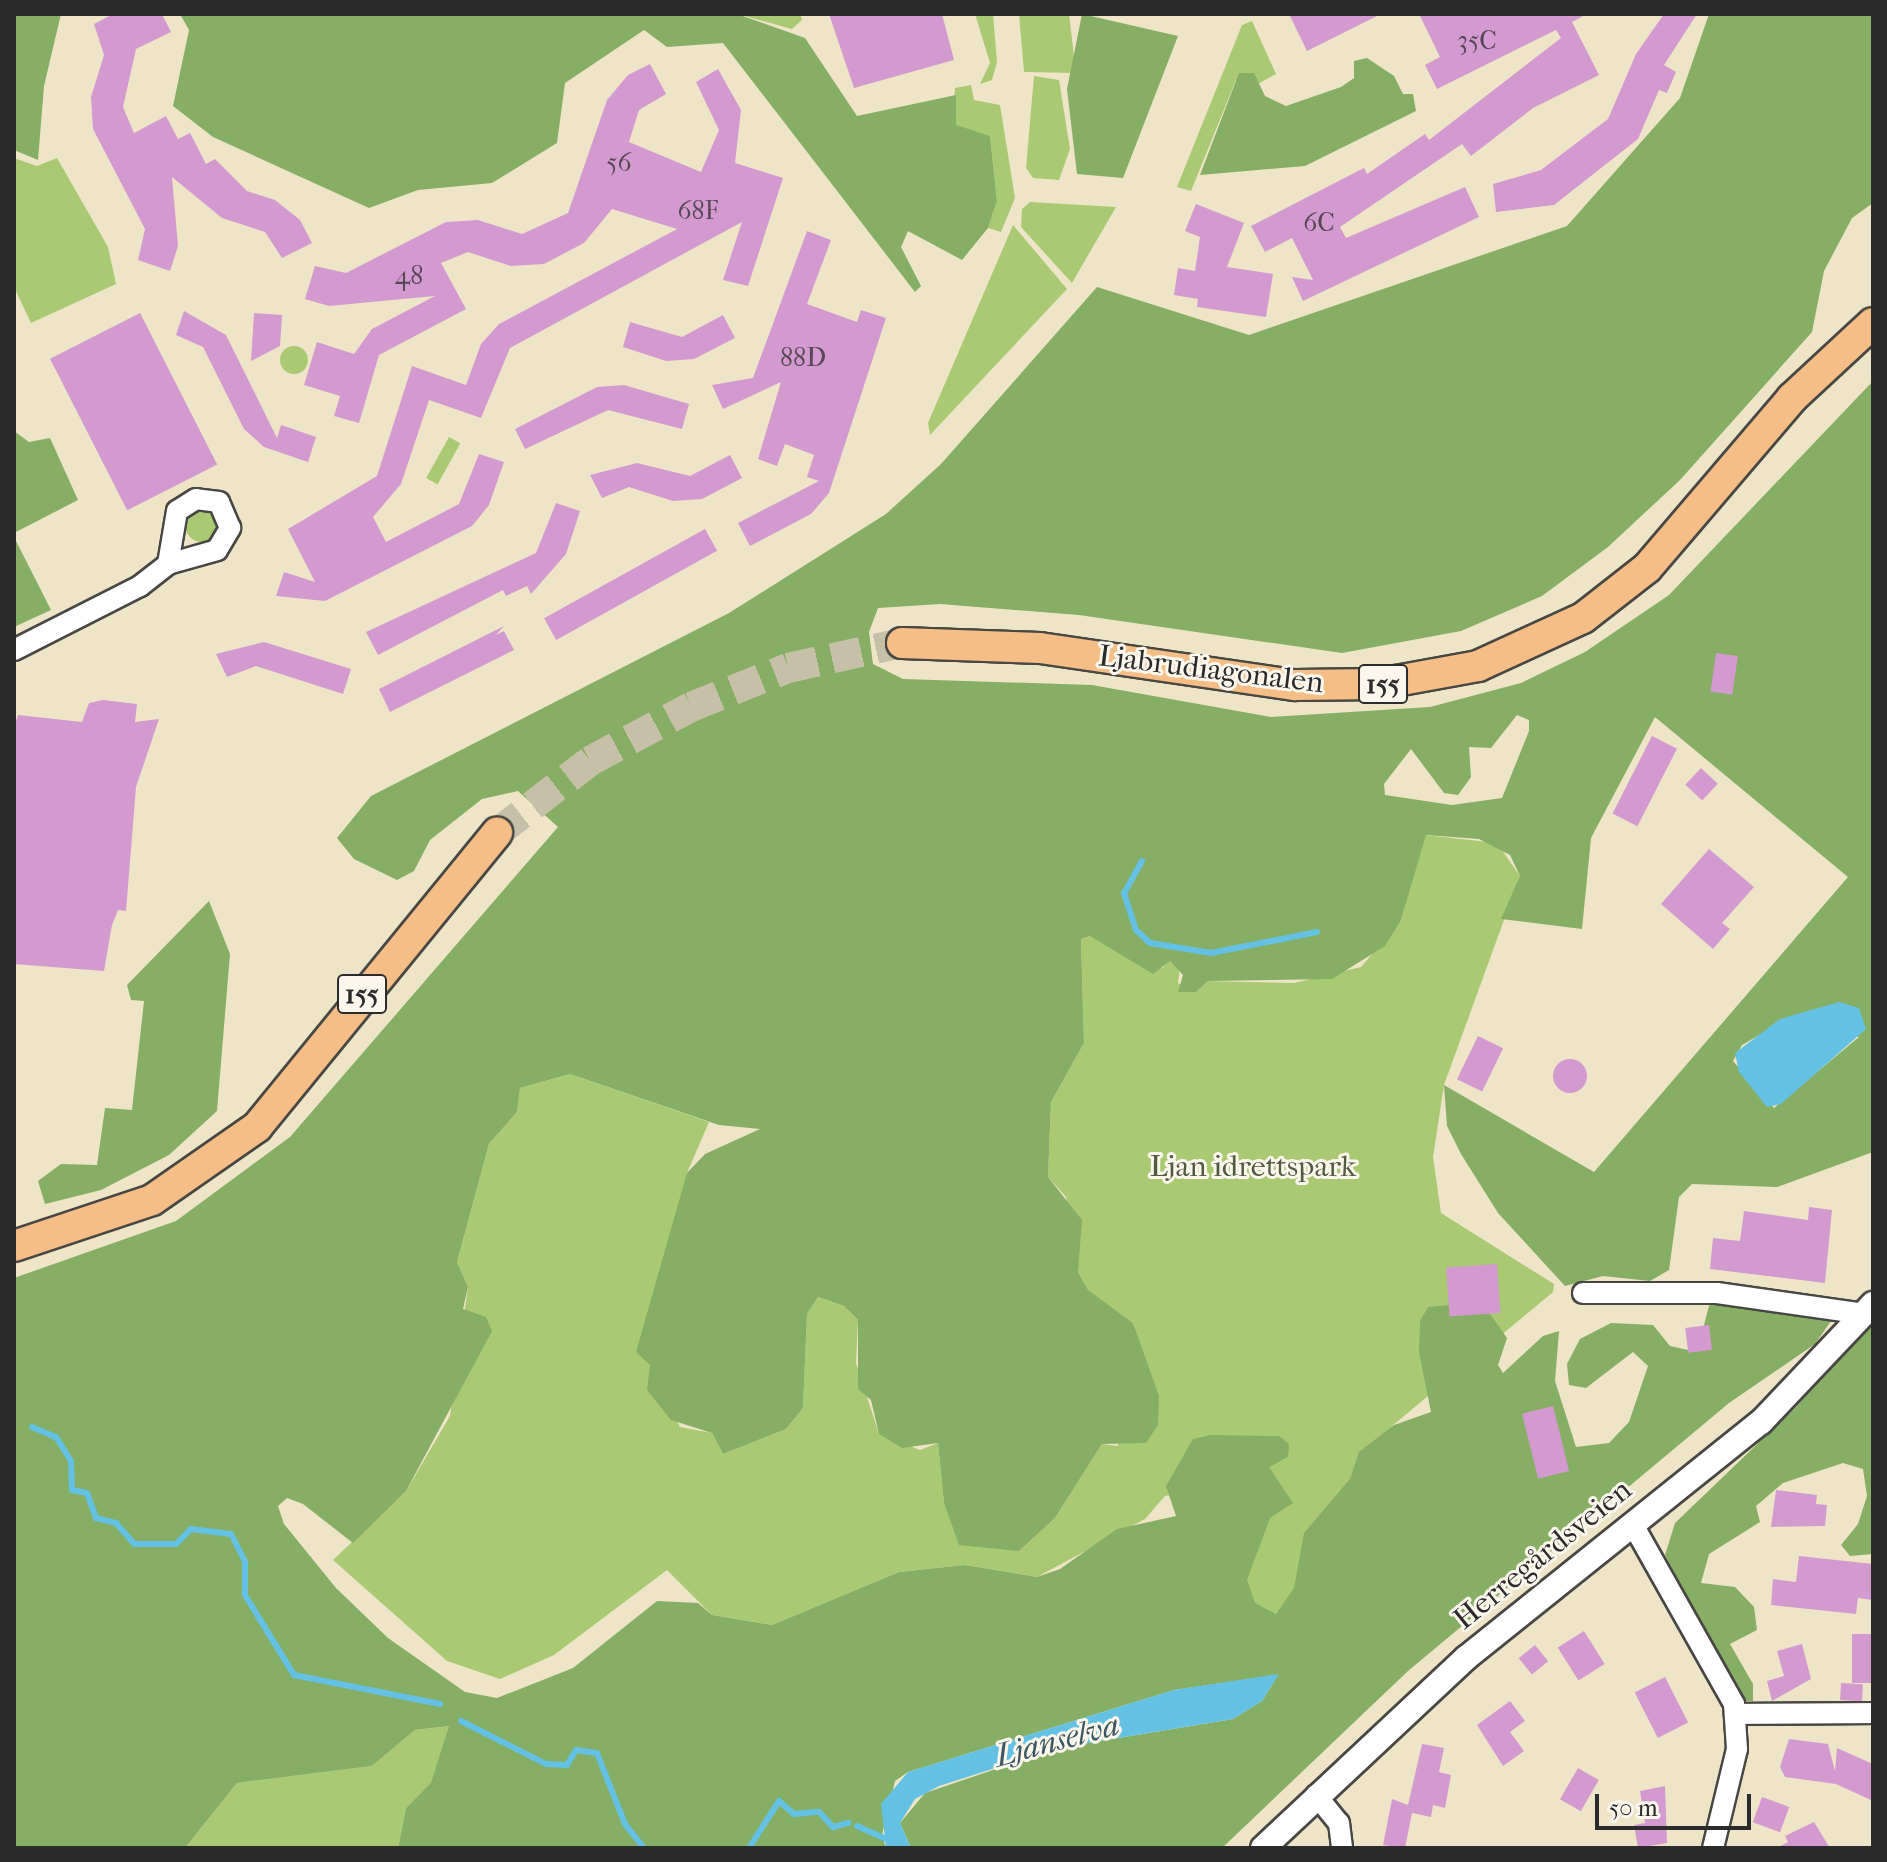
<!DOCTYPE html>
<meta charset="utf-8">
<style>
body{margin:0}
#map{position:relative;width:1887px;height:1862px;overflow:hidden;background:#eee5c8;font-family:"IM FELL French Canon",serif}
div>[style]{position:absolute}
.green>*{inset:0;background:#a9ca72;transform-origin:0 0}
.round{border-radius:50%}
.forest>*{inset:0;background:#86ae64}
.water>*{inset:0;background:#65c1e3}
.stream>*{height:6px;margin:-3px;padding:0 3px;transform-origin:3px;border-radius:3px;background:#65c1e3}
.building>*{inset:0;background:#d39ad0;transform-origin:0 0}
.primary-tunnel>*{height:30px;margin-top:-15px;transform-origin:0;background:repeating-linear-gradient(90deg,#c7c0a9 0 30px,transparent 0 45px)}
.roads{filter:drop-shadow(2px 0 #484743) drop-shadow(-2px 0 #484743) drop-shadow(0 2px #484743) drop-shadow(0 -2px #484743)}
.minor>*{height:20px;margin:-10px;padding:0 10px;transform-origin:10px;border-radius:10px;background:#fff}
.tertiary>*{height:24px;margin:-12px;padding:0 12px;transform-origin:12px;border-radius:12px;background:#fff}
.primary>*{height:30px;margin:-15px;padding:0 15px;transform-origin:15px;border-radius:15px;background:#f6be87}
span{translate:-50% -50%;white-space:nowrap;text-align:center;line-height:1.15;-webkit-text-stroke:6px #fbf7ec;paint-order:stroke}
.number-label{font-size:26px;color:#554754}
.number-label span{-webkit-text-stroke-width:0}
.shield-label span{padding:2px 6px;background:#fbf7ec;border:2px solid;border-radius:6px;-webkit-text-stroke-width:0}
.shield-label{font-size:28px;color:#2b2b2b;font-weight:700}
.street-label{font-size:30px;color:#2b2b2b}
.park-label{font-size:30px;color:#515b40}
.water-label{font-size:32px;color:#3c5862;font-style:italic}
.frame{position:absolute;inset:0;border:16px solid #2b2b2b;pointer-events:none}
.scale{position:absolute;left:1595px;top:1794px;width:156px;height:36px;box-sizing:border-box;border:4px solid #2b2b2b;border-top:0;padding-left:10px;font-size:24px;line-height:28px;white-space:nowrap;color:#2b2b2b;-webkit-text-stroke:6px #fbf7ec;paint-order:stroke}
</style>
<div id="map">
<div class="green">
<div style="clip-path:polygon(737px 14px,800px 14px,802px 20px,792px 29px)"></div>
<div style="clip-path:polygon(975px 14px,993px 14px,997px 62px,992px 80px,980px 84px,990px 63px)"></div>
<div style="clip-path:polygon(1019px 14px,1069px 14px,1076px 73px,1024px 72px)"></div>
<div style="clip-path:polygon(1252px 21px,1276px 74px,1256px 85px,1236px 80px,1191px 191px,1177px 187px,1242px 25px)"></div>
<div style="clip-path:polygon(1034px 76px,1059px 80px,1070px 149px,1059px 180px,1033px 178px,1026px 168px)"></div>
<div style="clip-path:polygon(971px 85px,974px 100px,1000px 105px,1015px 198px,1001px 232px,988px 228px,997px 201px,990px 136px,956px 126px,953px 115px,955px 88px)"></div>
<div style="clip-path:polygon(14px 158px,37px 166px,57px 158px,108px 247px,116px 284px,31px 323px,14px 287px)"></div>
<div style="clip-path:polygon(1030px 202px,1116px 207px,1072px 283px,1021px 227px,1022px 209px)"></div>
<div style="clip-path:polygon(1013px 225px,1067px 289px,930px 435px,928px 423px)"></div>
<div class="round" style="left:280px;top:346px;width:28px;height:28px"></div>
<div style="left:449px;top:437px;width:13px;height:47px;rotate:29deg"></div>
<div class="round" style="left:185px;top:508px;width:34px;height:34px"></div>
<div style="clip-path:polygon(1425px 835px,1497px 843px,1520px 876px,1444px 1085px,1433px 1157px,1441px 1213px,1554px 1284px,1553px 1292px,1392px 1426px,1340px 1502px,1287px 1609px,1272px 1620px,1207px 1586px,1259px 1481px,1165px 1496px,1145px 1519px,1037px 1577px,965px 1565px,899px 1572px,772px 1625px,712px 1615px,667px 1570px,554px 1655px,500px 1679px,447px 1661px,333px 1560px,406px 1491px,450px 1416px,468px 1287px,457px 1262px,489px 1144px,517px 1112px,520px 1088px,570px 1074px,709px 1122px,687px 1173px,650px 1365px,680px 1427px,712px 1433px,723px 1454px,786px 1429px,803px 1408px,807px 1314px,818px 1297px,844px 1306px,858px 1320px,856px 1363px,879px 1434px,920px 1450px,938px 1443px,944px 1503px,1019px 1551px,1055px 1518px,1102px 1444px,1118px 1446px,1139px 1344px,1133px 1323px,1088px 1291px,1078px 1272px,1066px 1197px,1048px 1177px,1051px 1102px,1084px 1043px,1081px 939px,1090px 936px,1162px 968px,1169px 961px,1180px 967px,1178px 983px,1196px 992px,1208px 981px,1294px 983px,1361px 967px,1401px 920px)"></div>
<div style="clip-path:polygon(450px 1726px,432px 1783px,406px 1808px,398px 1848px,185px 1848px,237px 1783px,372px 1766px,415px 1730px)"></div>
</div>
<div class="forest">
<div style="clip-path:polygon(14px 14px,61px 14px,44px 86px,38px 160px,14px 150px)"></div>
<div style="clip-path:polygon(180px 14px,737px 14px,805px 38px,857px 116px,956px 95px,956px 125px,990px 136px,997px 201px,988px 228px,962px 260px,908px 231px,901px 247px,921px 286px,915px 292px,723px 43px,667px 47px,644px 30px,565px 83px,557px 143px,492px 183px,418px 190px,369px 208px,213px 137px,173px 106px,189px 30px)"></div>
<div style="clip-path:polygon(1082px 14px,1178px 36px,1123px 178px,1077px 174px,1067px 89px)"></div>
<div style="clip-path:polygon(evenodd,1709px 14px,1873px 14px,1873px 203px,1852px 218px,1824px 271px,1812px 332px,1680px 480px,1608px 547px,1542px 596px,1461px 631px,1342px 653px,1079px 615px,940px 604px,878px 608px,869px 632px,873px 664px,903px 679px,1092px 685px,1271px 717px,1430px 707px,1521px 683px,1585px 652px,1669px 595px,1873px 381px,1873px 1152px,1777px 1187px,1692px 1184px,1679px 1197px,1669px 1270px,1650px 1281px,1603px 1276px,1565px 1286px,1498px 1213px,1461px 1154px,1447px 1126px,1444px 1085px,1594px 1172px,1848px 877px,1655px 717px,1591px 838px,1582px 929px,1501px 919px,1520px 876px,1510px 855px,1479px 839px,1426px 835px,1401px 920px,1385px 946px,1332px 979px,1208px 981px,1196px 992px,1178px 992px,1183px 975px,1170px 961px,1153px 974px,1090px 936px,1081px 939px,1084px 1043px,1051px 1102px,1048px 1177px,1082px 1220px,1078px 1272px,1088px 1290px,1133px 1323px,1159px 1396px,1158px 1425px,1146px 1443px,1102px 1444px,1055px 1518px,1019px 1551px,959px 1545px,944px 1503px,938px 1443px,902px 1448px,879px 1434px,871px 1400px,858px 1389px,858px 1320px,844px 1306px,818px 1297px,807px 1314px,803px 1408px,786px 1429px,723px 1454px,712px 1433px,671px 1420px,647px 1390px,650px 1365px,636px 1352px,687px 1173px,705px 1154px,760px 1129px,719px 1125px,570px 1074px,520px 1088px,517px 1112px,489px 1144px,457px 1262px,468px 1287px,463px 1309px,486px 1317px,492px 1331px,406px 1491px,353px 1543px,303px 1504px,287px 1498px,278px 1506px,284px 1524px,336px 1588px,388px 1638px,465px 1692px,497px 1698px,573px 1668px,657px 1601px,698px 1603px,712px 1615px,772px 1625px,899px 1572px,965px 1565px,1037px 1577px,1060px 1569px,1117px 1529px,1176px 1516px,1166px 1486px,1193px 1439px,1211px 1435px,1279px 1436px,1289px 1444px,1288px 1457px,1269px 1467px,1293px 1503px,1270px 1518px,1247px 1580px,1255px 1603px,1276px 1614px,1294px 1588px,1304px 1533px,1350px 1479px,1359px 1452px,1394px 1425px,1431px 1412px,1419px 1352px,1420px 1321px,1428px 1307px,1460px 1304px,1490px 1314px,1507px 1338px,1498px 1365px,1503px 1373px,1543px 1336px,1559px 1331px,1555px 1381px,1576px 1447px,1609px 1443px,1629px 1422px,1648px 1366px,1633px 1352px,1586px 1388px,1569px 1385px,1567px 1364px,1580px 1339px,1611px 1323px,1653px 1325px,1670px 1346px,1697px 1352px,1710px 1302px,1831px 1321px,1815px 1344px,1729px 1403px,1408px 1671px,1222px 1848px,911px 1848px,900px 1823px,925px 1793px,1058px 1748px,1233px 1719px,1262px 1701px,1278px 1675px,1174px 1690px,908px 1772px,895px 1781px,882px 1835px,886px 1848px,398px 1848px,406px 1808px,431px 1783px,449px 1726px,415px 1730px,372px 1766px,237px 1783px,185px 1848px,14px 1848px,14px 1278px,176px 1221px,290px 1137px,558px 827px,518px 791px,482px 799px,430px 840px,414px 871px,397px 880px,354px 859px,337px 838px,371px 796px,729px 613px,886px 514px,941px 464px,1097px 287px,1249px 335px,1567px 226px,1680px 98px,1709px 14px,1517px 715px,1529px 720px,1529px 731px,1502px 798px,1452px 805px,1385px 795px,1384px 784px,1411px 749px,1444px 793px,1458px 795px,1471px 777px,1469px 747px,1491px 748px,1517px 715px,1709px 14px,1792px 1016px,1859px 1037px,1774px 1108px,1733px 1061px,1742px 1045px,1792px 1016px)"></div>
<div style="clip-path:polygon(1367px 58px,1394px 76px,1403px 94px,1413px 94px,1416px 111px,1305px 166px,1200px 175px,1239px 73px,1254px 73px,1265px 96px,1286px 106px,1341px 87px,1354px 78px,1354px 61px)"></div>
<div style="clip-path:polygon(14px 431px,29px 442px,50px 438px,78px 500px,14px 533px)"></div>
<div style="clip-path:polygon(14px 537px,51px 610px,14px 627px)"></div>
<div style="clip-path:polygon(209px 901px,230px 954px,217px 1111px,169px 1155px,101px 1190px,45px 1204px,38px 1181px,61px 1164px,97px 1165px,105px 1108px,132px 1110px,144px 1001px,131px 1000px,127px 985px)"></div>
<div style="clip-path:polygon(1873px 1317px,1873px 1554px,1850px 1556px,1841px 1545px,1858px 1524px,1867px 1496px,1863px 1469px,1843px 1463px,1783px 1483px,1756px 1506px,1760px 1522px,1709px 1554px,1701px 1583px,1735px 1587px,1754px 1607px,1757px 1630px,1730px 1644px,1753px 1684px,1753px 1701px,1742px 1701px,1665px 1555px,1675px 1523px,1796px 1407px)"></div>
</div>
<div class="water">
<div style="clip-path:polygon(1839px 1002px,1859px 1008px,1866px 1029px,1781px 1104px,1767px 1107px,1739px 1072px,1735px 1053px,1780px 1019px)"></div>
<div style="clip-path:polygon(1279px 1674px,1262px 1701px,1233px 1719px,1058px 1748px,939px 1786px,915px 1799px,900px 1823px,911px 1848px,886px 1848px,881px 1804px,908px 1772px,1174px 1690px)"></div>
</div>
<div class="stream">
<div style="left:1142px;top:861px;width:37px;rotate:119deg"></div>
<div style="left:1124px;top:893px;width:39px;rotate:72deg"></div>
<div style="left:1136px;top:930px;width:19px;rotate:43deg"></div>
<div style="left:1150px;top:943px;width:62px;rotate:9.3deg"></div>
<div style="left:1211px;top:953px;width:108px;rotate:-11.2deg"></div>
<div style="left:32px;top:1427px;width:26px;rotate:23deg"></div>
<div style="left:56px;top:1437px;width:28px;rotate:58deg"></div>
<div style="left:71px;top:1461px;width:29px;rotate:88deg"></div>
<div style="left:72px;top:1490px;width:15px;rotate:11deg"></div>
<div style="left:87px;top:1493px;width:27px;rotate:70deg"></div>
<div style="left:96px;top:1518px;width:21px;rotate:14deg"></div>
<div style="left:116px;top:1523px;width:28px;rotate:49deg"></div>
<div style="left:134px;top:1544px;width:42px"></div>
<div style="left:176px;top:1544px;width:21px;rotate:-45deg"></div>
<div style="left:191px;top:1529px;width:40px;rotate:7.1deg"></div>
<div style="left:231px;top:1534px;width:31px;rotate:63deg"></div>
<div style="left:245px;top:1562px;width:33px;rotate:90deg"></div>
<div style="left:245px;top:1595px;width:94px;rotate:58.5deg"></div>
<div style="left:294px;top:1675px;width:149px;rotate:11.2deg"></div>
<div style="left:461px;top:1721px;width:95px;rotate:26.8deg"></div>
<div style="left:546px;top:1764px;width:21px;rotate:3deg"></div>
<div style="left:567px;top:1765px;width:17px;rotate:-59deg"></div>
<div style="left:576px;top:1750px;width:21px;rotate:8deg"></div>
<div style="left:597px;top:1753px;width:76px;rotate:68.5deg"></div>
<div style="left:625px;top:1824px;width:31px;rotate:52deg"></div>
<div style="left:857px;top:1826px;width:35px;rotate:24deg"></div>
<div style="left:749px;top:1848px;width:56px;rotate:-57.4deg"></div>
<div style="left:779px;top:1801px;width:20px;rotate:41deg"></div>
<div style="left:794px;top:1814px;width:25px;rotate:-5deg"></div>
<div style="left:819px;top:1812px;width:21px;rotate:47deg"></div>
<div style="left:833px;top:1827px;width:16px;rotate:-15deg"></div>
</div>
<div class="building">
<div style="clip-path:polygon(113px 14px,162px 14px,171px 32px,136px 49px,123px 107px,134px 133px,166px 116px,178px 139px,190px 133px,206px 164px,215px 159px,247px 191px,275px 200px,300px 220px,312px 243px,282px 258px,265px 232px,222px 218px,172px 177px,178px 246px,170px 271px,138px 260px,145px 229px,93px 129px,91px 97px,104px 55px,94px 24px)"></div>
<div style="clip-path:polygon(829px 14px,942px 14px,954px 60px,854px 88px)"></div>
<div style="clip-path:polygon(1289px 14px,1381px 14px,1307px 51px)"></div>
<div style="clip-path:polygon(1419px 14px,1587px 14px,1572px 22px,1599px 75px,1533px 108px,1471px 156px,1462px 144px,1340px 227px,1346px 238px,1465px 187px,1479px 217px,1303px 301px,1292px 277px,1313px 280px,1292px 238px,1265px 252px,1251px 226px,1364px 168px,1367px 174px,1425px 134px,1429px 140px,1561px 38px,1556px 30px,1437px 89px,1425px 65px,1440px 57px)"></div>
<div style="clip-path:polygon(1664px 14px,1697px 14px,1664px 65px,1676px 72px,1667px 93px,1659px 90px,1638px 139px,1554px 205px,1496px 212px,1493px 184px,1541px 170px,1608px 119px,1636px 54px)"></div>
<div style="clip-path:polygon(650px 64px,666px 94px,639px 110px,629px 142px,701px 172px,719px 130px,696px 82px,718px 69px,741px 110px,735px 163px,783px 178px,748px 286px,723px 280px,742px 222px,510px 348px,481px 418px,429px 400px,401px 484px,373px 517px,386px 542px,459px 504px,479px 454px,504px 462px,489px 505px,472px 526px,325px 601px,276px 596px,284px 572px,315px 582px,288px 529px,377px 476px,412px 366px,466px 385px,481px 344px,499px 324px,677px 229px,612px 209px,584px 243px,544px 264px,511px 266px,468px 252px,441px 263px,466px 309px,379px 355px,359px 423px,334px 416px,340px 396px,304px 385px,317px 342px,354px 354px,372px 329px,435px 296px,329px 306px,305px 299px,315px 266px,346px 273px,446px 222px,478px 220px,522px 234px,568px 213px,607px 100px,628px 75px)"></div>
<div style="clip-path:polygon(1196px 204px,1244px 223px,1227px 267px,1273px 274px,1266px 317px,1197px 307px,1198px 299px,1174px 295px,1178px 268px,1195px 271px,1200px 237px,1185px 231px)"></div>
<div style="clip-path:polygon(807px 231px,831px 240px,807px 304px,857px 322px,861px 310px,886px 318px,829px 493px,811px 514px,750px 546px,738px 523px,819px 481px,807px 477px,814px 455px,785px 444px,777px 466px,758px 459px,781px 382px,723px 409px,712px 385px,753px 378px)"></div>
<div style="clip-path:polygon(184px 311px,226px 335px,277px 438px,281px 425px,316px 437px,308px 462px,264px 447px,244px 429px,203px 347px,176px 335px)"></div>
<div style="left:140px;top:313px;width:170px;height:101px;rotate:63deg"></div>
<div style="clip-path:polygon(254px 313px,282px 315px,281px 331px,280px 346px,251px 361px)"></div>
<div style="clip-path:polygon(723px 315px,735px 338px,694px 359px,666px 361px,623px 347px,630px 322px,682px 337px)"></div>
<div style="clip-path:polygon(624px 385px,689px 404px,682px 429px,608px 410px,525px 449px,515px 429px,597px 387px)"></div>
<div style="clip-path:polygon(730px 455px,742px 478px,702px 499px,673px 501px,629px 487px,602px 498px,590px 475px,637px 463px,690px 476px)"></div>
<div style="clip-path:polygon(556px 503px,580px 511px,566px 554px,531px 594px,527px 586px,506px 596px,503px 590px,378px 655px,366px 632px,536px 553px)"></div>
<div style="left:705px;top:529px;width:25px;height:184px;rotate:61deg"></div>
<div style="clip-path:polygon(504px 626px,496px 635px,504px 631px,514px 650px,390px 712px,379px 689px)"></div>
<div style="clip-path:polygon(264px 642px,351px 669px,343px 694px,256px 666px,227px 677px,216px 654px)"></div>
<div style="left:1716px;top:653px;width:22px;height:39px;rotate:8deg"></div>
<div style="clip-path:polygon(103px 700px,137px 704px,135px 722px,159px 719px,136px 787px,126px 911px,118px 910px,112px 925px,104px 971px,14px 964px,14px 727px,18px 715px,82px 722px,89px 703px)"></div>
<div style="left:1652px;top:736px;width:28px;height:87px;rotate:27deg"></div>
<div style="left:1701px;top:768px;width:23px;height:23px;rotate:43deg"></div>
<div style="clip-path:polygon(1709px 849px,1754px 887px,1722px 923px,1730px 929px,1713px 949px,1661px 904px)"></div>
<div style="left:1478px;top:1036px;width:28px;height:48px;rotate:26deg"></div>
<div class="round" style="left:1553px;top:1059px;width:34px;height:34px"></div>
<div style="clip-path:polygon(1809px 1207px,1832px 1210px,1825px 1283px,1710px 1269px,1713px 1238px,1740px 1241px,1744px 1211px,1808px 1220px)"></div>
<div style="left:1497px;top:1264px;width:49px;height:51px;rotate:86deg"></div>
<div style="left:1709px;top:1325px;width:25px;height:24px;rotate:83deg"></div>
<div style="left:1553px;top:1406px;width:67px;height:32px;rotate:76deg"></div>
<div style="clip-path:polygon(1776px 1490px,1817px 1495px,1816px 1504px,1827px 1505px,1825px 1526px,1771px 1527px)"></div>
<div style="clip-path:polygon(1799px 1556px,1873px 1564px,1873px 1600px,1858px 1598px,1856px 1614px,1771px 1605px,1773px 1579px,1796px 1582px)"></div>
<div style="left:1584px;top:1631px;width:39px;height:31px;rotate:58deg"></div>
<div style="left:1852px;top:1634px;width:21px;height:49px"></div>
<div style="clip-path:polygon(1802px 1644px,1811px 1679px,1772px 1701px,1767px 1681px,1784px 1676px,1777px 1651px)"></div>
<div style="left:1535px;top:1645px;width:21px;height:21px;rotate:51deg"></div>
<div style="left:1665px;top:1677px;width:51px;height:34px;rotate:63deg"></div>
<div style="left:1841px;top:1683px;width:22px;height:17px;rotate:3deg"></div>
<div style="clip-path:polygon(1510px 1701px,1525px 1721px,1510px 1732px,1524px 1751px,1503px 1766px,1477px 1725px)"></div>
<div style="clip-path:polygon(1789px 1739px,1828px 1744px,1835px 1771px,1837px 1748px,1873px 1764px,1873px 1801px,1836px 1784px,1785px 1777px,1780px 1767px)"></div>
<div style="clip-path:polygon(1422px 1744px,1444px 1748px,1439px 1772px,1451px 1775px,1445px 1808px,1433px 1805px,1431px 1817px,1412px 1813px,1405px 1848px,1383px 1845px,1392px 1799px,1408px 1805px)"></div>
<div style="left:1578px;top:1768px;width:24px;height:36px;rotate:30deg"></div>
<div style="clip-path:polygon(1665px 1786px,1667px 1843px,1638px 1848px,1634px 1825px,1645px 1823px,1640px 1791px)"></div>
<div style="left:1762px;top:1797px;width:29px;height:27px;rotate:20deg"></div>
<div style="clip-path:polygon(1814px 1822px,1830px 1848px,1777px 1848px,1788px 1842px,1785px 1836px)"></div>
</div>
<div class="primary-tunnel">
<div style="left:497px;top:833px;width:118px;rotate:-37.7deg"></div>
<div style="left:590px;top:761px;width:115px;rotate:-28.1deg"></div>
<div style="left:691px;top:707px;width:105px;rotate:-21.9deg"></div>
<div style="left:788px;top:668px;width:117px;rotate:-12.4deg"></div>
</div>
<div class="roads">
<div class="minor">
<div style="left:14px;top:650px;width:141px;rotate:-26.9deg"></div>
<div style="left:140px;top:586px;width:36px;rotate:-38deg"></div>
<div style="left:168px;top:564px;width:51px;rotate:-15.9deg"></div>
<div style="left:217px;top:550px;width:26px;rotate:-59deg"></div>
<div style="left:230px;top:528px;width:28px;rotate:-113deg"></div>
<div style="left:219px;top:502px;width:23px;rotate:-173deg"></div>
<div style="left:196px;top:499px;width:22px;rotate:148deg"></div>
<div style="left:177px;top:511px;width:54px;rotate:99.6deg"></div>
<div style="left:1583px;top:1293px;width:134px"></div>
<div style="left:1717px;top:1293px;width:149px;rotate:8.1deg"></div>
<div style="left:1632px;top:1523px;width:208px;rotate:60.6deg"></div>
<div style="left:1734px;top:1704px;width:45px;rotate:86.2deg"></div>
<div style="left:1737px;top:1749px;width:102px;rotate:103.6deg"></div>
<div style="left:1736px;top:1714px;width:137px;rotate:-0.4deg"></div>
<div style="left:1316px;top:1795px;width:36px;rotate:51deg"></div>
<div style="left:1339px;top:1823px;width:25px;rotate:83deg"></div>
</div>
<div class="tertiary">
<div style="left:1263px;top:1848px;width:278px;rotate:-43.1deg"></div>
<div style="left:1466px;top:1658px;width:378px;rotate:-38.7deg"></div>
<div style="left:1761px;top:1422px;width:163px;rotate:-46.5deg"></div>
</div>
<div class="primary">
<div style="left:902px;top:643px;width:138px;rotate:2.1deg"></div>
<div style="left:1040px;top:648px;width:258px;rotate:8.3deg"></div>
<div style="left:1295px;top:685px;width:84px;rotate:-0.7deg"></div>
<div style="left:1379px;top:684px;width:101px;rotate:-10.3deg"></div>
<div style="left:1478px;top:666px;width:115px;rotate:-24.6deg"></div>
<div style="left:1583px;top:618px;width:81px;rotate:-38deg"></div>
<div style="left:1647px;top:568px;width:223px;rotate:-49.5deg"></div>
<div style="left:1792px;top:398px;width:110px;rotate:-42.8deg"></div>
<div style="left:14px;top:1246px;width:145px;rotate:-18.4deg"></div>
<div style="left:152px;top:1200px;width:128px;rotate:-34.8deg"></div>
<div style="left:257px;top:1127px;width:380px;rotate:-50.8deg"></div>
</div>
</div>
<div class="number-label">
<span style="left:1477px;top:41px">35C</span>
<span style="left:619px;top:163px">56</span>
<span style="left:698px;top:211px">68F</span>
<span style="left:1319px;top:223px">6C</span>
<span style="left:409px;top:276px">48</span>
<span style="left:803px;top:358px">88D</span>
</div>
<div class="shield-label">
<span style="left:1383px;top:684px">155</span>
<span style="left:362px;top:994px">155</span>
</div>
<div class="street-label">
<span style="left:1211px;top:670px;rotate:7deg">Ljabrudiagonalen</span>
<span style="left:1543px;top:1555px;rotate:-39deg">Herregårdsveien</span>
</div>
<div class="park-label">
<span style="left:1253px;top:1167px">Ljan idrettspark</span>
</div>
<div class="water-label">
<span style="left:1057px;top:1741px;rotate:-15deg">Ljanselva</span>
</div>
<div class="frame"></div>
<div class="scale">50 m</div>
</div>
